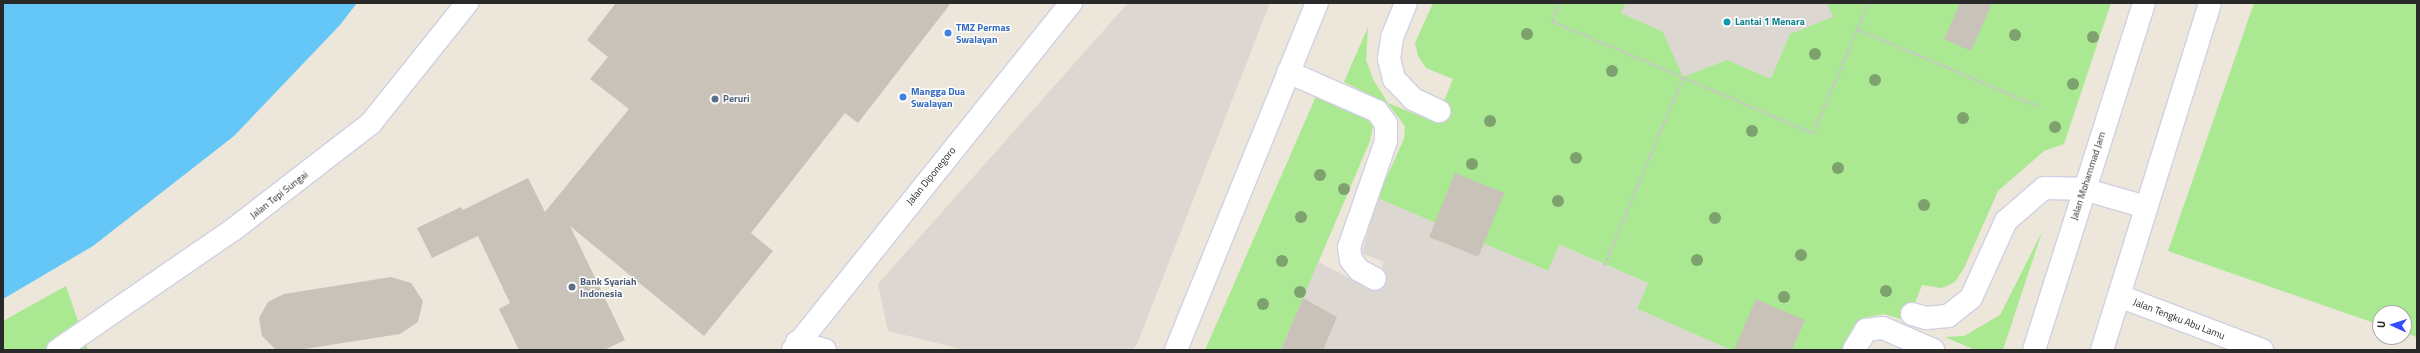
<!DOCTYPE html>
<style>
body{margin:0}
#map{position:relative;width:2420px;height:353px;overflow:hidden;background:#ede6da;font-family:"Titillium Web",sans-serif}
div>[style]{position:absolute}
.green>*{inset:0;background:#aae892}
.plaza>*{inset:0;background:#dcd8d1}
.water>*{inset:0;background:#64c7f7}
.building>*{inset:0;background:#c8c2b9;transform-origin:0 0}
.path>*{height:2.5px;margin-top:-1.25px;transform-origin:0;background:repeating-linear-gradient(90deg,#c7c7c7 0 3px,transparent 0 5px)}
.roads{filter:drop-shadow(1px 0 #cfd1e3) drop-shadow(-1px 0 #cfd1e3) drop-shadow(0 1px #cfd1e3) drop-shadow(0 -1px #cfd1e3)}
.service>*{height:22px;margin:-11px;padding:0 11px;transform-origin:11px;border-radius:11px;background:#fff}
.minor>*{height:22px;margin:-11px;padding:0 11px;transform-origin:11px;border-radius:11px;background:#fff}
.tertiary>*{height:22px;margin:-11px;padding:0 11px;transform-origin:11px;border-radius:11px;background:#fff}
.secondary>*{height:22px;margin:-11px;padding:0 11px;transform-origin:11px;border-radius:11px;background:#fff}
.trees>*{width:12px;height:12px;margin:-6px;border-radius:50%;background:#7da26d}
.dots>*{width:11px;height:11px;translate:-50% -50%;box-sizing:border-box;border:2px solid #fff;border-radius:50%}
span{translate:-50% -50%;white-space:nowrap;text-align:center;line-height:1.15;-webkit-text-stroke:3px #fff;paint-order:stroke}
.culture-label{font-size:10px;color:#0d838f;font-weight:700}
.left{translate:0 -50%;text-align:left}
.shop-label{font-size:10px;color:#366cbe;font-weight:700}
.service-label{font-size:10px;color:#4e5e75;font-weight:700}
.street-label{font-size:10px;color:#292929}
.frame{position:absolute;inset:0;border:4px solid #292929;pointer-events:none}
.north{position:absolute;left:2372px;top:305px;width:40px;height:40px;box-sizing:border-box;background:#fff;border:1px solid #a9a9a9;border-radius:50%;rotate:273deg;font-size:11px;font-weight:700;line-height:16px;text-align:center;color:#292929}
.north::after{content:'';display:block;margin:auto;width:14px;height:18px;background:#344dff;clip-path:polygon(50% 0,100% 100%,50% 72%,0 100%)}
</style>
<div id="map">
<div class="green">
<div style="clip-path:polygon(1433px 3px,2111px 3px,2064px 144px,2044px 151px,1998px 191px,1964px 268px,1955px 282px,1942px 288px,1922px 285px,1908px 321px,1884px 314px,1863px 318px,1855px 328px,1843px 350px,1731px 350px,1637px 309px,1648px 283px,1560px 245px,1548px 271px,1377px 198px,1404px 139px,1405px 126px,1388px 104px,1344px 82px,1368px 27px,1366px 60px,1374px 81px,1388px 103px,1435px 122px,1453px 79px,1426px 68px,1418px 56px,1415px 43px)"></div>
<div style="clip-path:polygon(2254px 3px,2417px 3px,2417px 337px,2404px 333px,2404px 313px,2380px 313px,2380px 325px,2168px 251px)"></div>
<div style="clip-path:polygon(1317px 94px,1370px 116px,1373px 125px,1370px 141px,1281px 350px,1205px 350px)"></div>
<div style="clip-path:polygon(2042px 232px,2003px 350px,1975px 350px,1945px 337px,1964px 336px,2000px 315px)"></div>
<div style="clip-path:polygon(66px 286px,88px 350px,3px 350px,3px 321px)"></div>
</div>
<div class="plaza">
<div style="clip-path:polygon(1128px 3px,1270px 3px,1137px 344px,1132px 350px,965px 350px,888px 331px,878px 284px)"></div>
<div style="clip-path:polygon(1626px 3px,1827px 3px,1833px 17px,1790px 34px,1771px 79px,1727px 60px,1683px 77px,1663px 32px,1621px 13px)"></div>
<div style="clip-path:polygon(1377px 198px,1548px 271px,1559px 245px,1648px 283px,1637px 309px,1731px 350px,1281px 350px,1318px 262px,1372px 290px,1384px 262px,1362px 253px)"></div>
</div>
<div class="water">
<div style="clip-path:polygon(3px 3px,357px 3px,340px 25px,234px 136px,93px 246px,3px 299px)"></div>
</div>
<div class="building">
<div style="clip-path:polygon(616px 3px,951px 3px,858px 123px,845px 113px,751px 233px,773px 251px,704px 336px,570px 226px,625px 340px,604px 350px,519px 350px,499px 309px,510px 303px,478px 236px,432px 258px,417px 228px,461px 207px,463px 210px,528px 178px,545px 212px,629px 109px,590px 79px,608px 57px,587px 40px)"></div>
<div style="clip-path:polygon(1960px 3px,1992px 3px,1971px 51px,1944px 39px)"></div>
<div style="left:1455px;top:173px;width:53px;height:69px;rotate:22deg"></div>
<div style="clip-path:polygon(391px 277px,411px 283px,423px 301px,418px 322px,400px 334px,298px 350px,275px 349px,262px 336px,259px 318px,268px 302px,284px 294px)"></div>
<div style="clip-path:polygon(1303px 298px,1337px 317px,1323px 350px,1281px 350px)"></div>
<div style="clip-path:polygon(1756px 299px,1805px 320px,1792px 350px,1734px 350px)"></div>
</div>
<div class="path">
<div style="left:1559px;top:3px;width:19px;rotate:111deg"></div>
<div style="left:1552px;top:21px;width:284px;rotate:23.2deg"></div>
<div style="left:1813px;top:133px;width:141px;rotate:-67.1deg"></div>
<div style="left:1857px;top:29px;width:197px;rotate:23deg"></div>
<div style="left:1604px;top:265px;width:204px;rotate:-67.2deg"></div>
</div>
<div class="roads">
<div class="service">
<div style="left:1406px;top:3px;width:38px;rotate:112deg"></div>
<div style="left:1392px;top:38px;width:21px;rotate:98deg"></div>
<div style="left:1389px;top:59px;width:21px;rotate:76deg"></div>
<div style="left:1394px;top:79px;width:28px;rotate:46deg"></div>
<div style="left:1413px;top:99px;width:29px;rotate:25deg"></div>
<div style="left:1288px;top:72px;width:97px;rotate:23.7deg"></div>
<div style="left:1377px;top:111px;width:16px;rotate:55deg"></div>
<div style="left:1386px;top:124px;width:17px;rotate:90deg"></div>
<div style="left:1386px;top:141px;width:112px;rotate:109.2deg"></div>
<div style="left:1349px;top:247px;width:13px;rotate:81deg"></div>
<div style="left:1351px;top:260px;width:13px;rotate:51deg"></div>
<div style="left:1359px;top:270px;width:18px;rotate:29deg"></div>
<div style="left:1912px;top:314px;width:15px;rotate:16deg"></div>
<div style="left:1926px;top:318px;width:22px;rotate:-5deg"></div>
<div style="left:1948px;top:316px;width:29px;rotate:-38deg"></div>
<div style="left:1971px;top:298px;width:85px;rotate:-65.6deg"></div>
<div style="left:2006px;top:221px;width:50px;rotate:-41deg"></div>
<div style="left:2044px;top:188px;width:39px;rotate:1deg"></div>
<div style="left:2083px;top:189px;width:66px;rotate:15.9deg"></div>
<div style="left:1854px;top:350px;width:23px;rotate:-59deg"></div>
<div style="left:1866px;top:330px;width:17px;rotate:-7deg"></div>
<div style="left:1883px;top:328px;width:55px;rotate:23.7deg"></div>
</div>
<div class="minor">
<div style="left:58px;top:350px;width:214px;rotate:-34.5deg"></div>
<div style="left:234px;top:229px;width:173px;rotate:-37.7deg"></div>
<div style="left:371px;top:123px;width:154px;rotate:-51.3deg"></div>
</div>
<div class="tertiary">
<div style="left:2119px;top:296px;width:153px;rotate:20.7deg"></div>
</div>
<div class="secondary">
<div style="left:797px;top:342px;width:29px;rotate:16deg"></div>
<div style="left:793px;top:350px;width:445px;rotate:-51.3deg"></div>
<div style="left:1176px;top:350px;width:375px;rotate:-67.9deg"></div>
<div style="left:2034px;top:350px;width:364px;rotate:-72.4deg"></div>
<div style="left:2102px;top:350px;width:363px;rotate:-72.7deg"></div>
</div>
</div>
<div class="trees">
<div style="left:1527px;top:34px"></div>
<div style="left:2015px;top:35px"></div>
<div style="left:2093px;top:37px"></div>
<div style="left:1815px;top:54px"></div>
<div style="left:1612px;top:71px"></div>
<div style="left:1875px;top:80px"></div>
<div style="left:2073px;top:84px"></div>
<div style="left:1963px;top:118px"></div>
<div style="left:1490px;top:121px"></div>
<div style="left:2055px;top:127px"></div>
<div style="left:1752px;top:131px"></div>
<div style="left:1576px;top:158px"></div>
<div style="left:1472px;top:164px"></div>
<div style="left:1838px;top:168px"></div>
<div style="left:1320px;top:175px"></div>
<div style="left:1344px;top:189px"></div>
<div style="left:1558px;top:201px"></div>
<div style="left:1924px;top:205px"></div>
<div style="left:1301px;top:217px"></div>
<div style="left:1715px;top:218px"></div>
<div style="left:1801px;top:255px"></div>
<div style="left:1697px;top:260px"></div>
<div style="left:1282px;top:261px"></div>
<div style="left:1886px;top:291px"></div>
<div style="left:1300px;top:292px"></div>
<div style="left:1784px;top:297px"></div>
<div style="left:1263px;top:304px"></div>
</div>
<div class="dots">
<div style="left:1727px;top:22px;background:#0f9aa8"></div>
<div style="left:948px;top:33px;background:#3f7fe0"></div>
<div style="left:903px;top:97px;background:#3f7fe0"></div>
<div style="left:715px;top:99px;background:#5c6f8a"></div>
<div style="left:572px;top:287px;background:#5c6f8a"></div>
</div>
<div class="culture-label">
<span class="left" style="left:1735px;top:22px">Lantai 1 Menara</span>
</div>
<div class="shop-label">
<span class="left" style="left:956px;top:33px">TMZ Permas<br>Swalayan</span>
<span class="left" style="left:911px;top:97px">Mangga Dua<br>Swalayan</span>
</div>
<div class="service-label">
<span class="left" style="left:723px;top:99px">Peruri</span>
<span class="left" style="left:580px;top:287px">Bank Syariah<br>Indonesia</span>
</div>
<div class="street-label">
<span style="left:931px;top:176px;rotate:-51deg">Jalan Diponegoro</span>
<span style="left:2088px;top:176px;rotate:-72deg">Jalan Mohammad Jam</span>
<span style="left:279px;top:195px;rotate:-38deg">Jalan Tepi Sungai</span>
<span style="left:2179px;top:319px;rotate:21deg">Jalan Tengku Abu Lamu</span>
</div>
<div class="frame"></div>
<div class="north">U</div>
</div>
